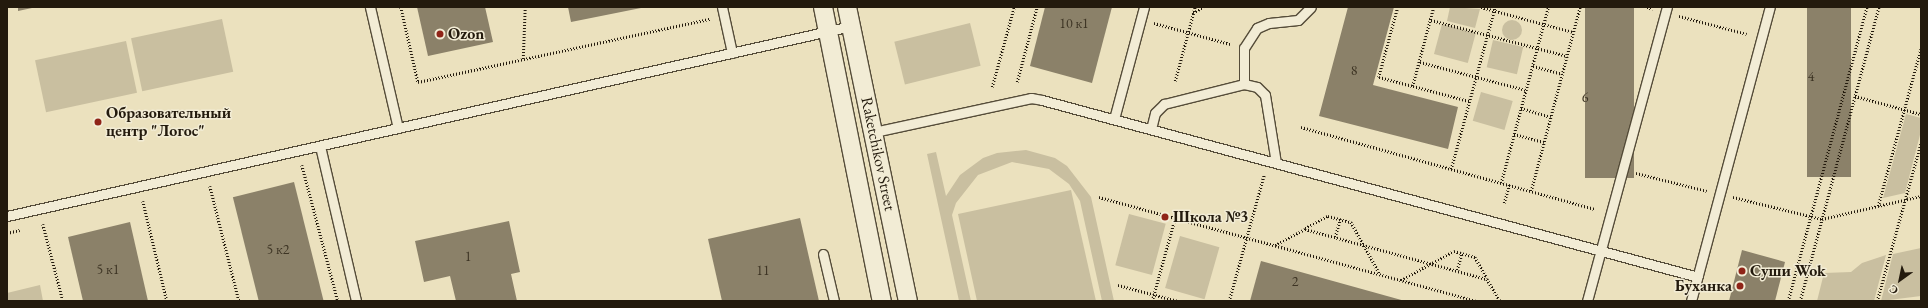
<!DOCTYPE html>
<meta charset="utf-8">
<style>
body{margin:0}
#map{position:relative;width:1928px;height:308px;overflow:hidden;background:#ebe1be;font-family:"EB Garamond",serif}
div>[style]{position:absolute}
.green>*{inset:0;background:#c9bfa0;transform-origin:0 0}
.round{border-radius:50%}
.building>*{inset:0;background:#8b8169;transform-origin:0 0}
.path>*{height:2.5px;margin-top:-1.25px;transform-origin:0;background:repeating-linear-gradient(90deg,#231a0d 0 1px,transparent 0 3px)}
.roads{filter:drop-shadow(1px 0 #554c39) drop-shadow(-1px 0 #554c39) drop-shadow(0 1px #554c39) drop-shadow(0 -1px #554c39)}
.service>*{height:9px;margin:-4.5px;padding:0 4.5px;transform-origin:4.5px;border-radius:4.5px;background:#f2ecd5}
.minor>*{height:18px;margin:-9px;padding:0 9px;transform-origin:9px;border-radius:9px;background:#f2ecd5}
.dots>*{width:11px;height:11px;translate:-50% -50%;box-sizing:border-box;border:2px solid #f2ecd5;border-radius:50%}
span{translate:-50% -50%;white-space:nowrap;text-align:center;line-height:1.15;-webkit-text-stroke:3px #f2ecd5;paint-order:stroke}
.number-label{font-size:14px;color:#3d3424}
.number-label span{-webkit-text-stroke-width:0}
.poi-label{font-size:16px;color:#231a0d;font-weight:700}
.left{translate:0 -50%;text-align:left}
.right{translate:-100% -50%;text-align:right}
.street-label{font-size:16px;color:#231a0d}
.frame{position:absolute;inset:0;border:8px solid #231a0d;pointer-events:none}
.north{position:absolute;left:1880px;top:260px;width:40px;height:40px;-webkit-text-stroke:3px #f2ecd5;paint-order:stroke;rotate:213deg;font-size:11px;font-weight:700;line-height:16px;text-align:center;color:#231a0d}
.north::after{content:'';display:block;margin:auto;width:14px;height:18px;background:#231a0d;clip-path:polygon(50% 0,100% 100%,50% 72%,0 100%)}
</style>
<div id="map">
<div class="green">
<div style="clip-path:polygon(1450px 7px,1480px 9px,1475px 28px,1447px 21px)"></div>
<div style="left:222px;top:19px;width:54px;height:93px;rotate:78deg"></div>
<div class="round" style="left:1502px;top:20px;width:20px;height:20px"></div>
<div style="left:970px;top:23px;width:44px;height:78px;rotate:76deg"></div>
<div style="left:1442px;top:24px;width:35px;height:31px;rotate:15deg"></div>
<div style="left:1493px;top:40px;width:31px;height:28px;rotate:13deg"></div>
<div style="left:126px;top:41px;width:53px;height:93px;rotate:78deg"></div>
<div style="left:1481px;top:92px;width:33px;height:30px;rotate:16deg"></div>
<div style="clip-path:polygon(1906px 114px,1921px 118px,1921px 131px,1905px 193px,1883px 198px)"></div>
<div style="clip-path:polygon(1026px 150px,1055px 158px,1067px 166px,1091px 197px,1114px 301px,1102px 301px,1080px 201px,1069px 184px,1049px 169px,1012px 162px,978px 175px,956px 203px,952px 215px,971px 301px,959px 301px,927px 154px,936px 152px,946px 196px,960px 175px,983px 158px,997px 153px)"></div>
<div style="clip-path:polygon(1071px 190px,1096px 301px,977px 301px,958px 214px)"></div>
<div style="left:1129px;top:214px;width:38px;height:53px;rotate:15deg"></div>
<div style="left:1180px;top:236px;width:41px;height:54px;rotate:16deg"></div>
<div style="clip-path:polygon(1921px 248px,1921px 296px,1881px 301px,1893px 254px)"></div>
<div style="clip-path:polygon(1886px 255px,1874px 301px,1817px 301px,1824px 273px,1851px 272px,1862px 263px)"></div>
<div style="clip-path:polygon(40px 285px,43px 301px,7px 301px,7px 293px)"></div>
</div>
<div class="building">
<div style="clip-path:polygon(18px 7px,32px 7px,32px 8px,18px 11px)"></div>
<div style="clip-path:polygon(417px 7px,485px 7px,493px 42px,428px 56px)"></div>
<div style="clip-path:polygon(568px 7px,641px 7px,641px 8px,571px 22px)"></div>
<div style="clip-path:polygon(1045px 7px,1112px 7px,1092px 83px,1030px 66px)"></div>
<div style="clip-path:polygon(1348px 7px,1394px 7px,1373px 85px,1458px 107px,1448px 149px,1319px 116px)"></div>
<div style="left:1585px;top:7px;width:49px;height:171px"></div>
<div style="left:1807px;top:7px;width:44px;height:170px"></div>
<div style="left:294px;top:182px;width:122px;height:63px;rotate:76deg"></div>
<div style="clip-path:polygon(800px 218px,819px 301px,722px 301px,708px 239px)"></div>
<div style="clip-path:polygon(509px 221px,520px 272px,511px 274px,517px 301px,456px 301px,450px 276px,424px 282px,415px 241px)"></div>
<div style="clip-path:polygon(130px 222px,148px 301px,83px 301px,68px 237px)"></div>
<div style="clip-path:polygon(1742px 250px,1785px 262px,1775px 301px,1729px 301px)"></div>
<div style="clip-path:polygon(1261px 261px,1405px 301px,1250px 301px)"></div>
</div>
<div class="path">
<div style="left:401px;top:7px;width:77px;rotate:77.2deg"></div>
<div style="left:418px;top:82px;width:299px;rotate:-12.2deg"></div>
<div style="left:1398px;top:7px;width:73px;rotate:105.2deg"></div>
<div style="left:1379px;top:77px;width:35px;rotate:15deg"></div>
<div style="left:1434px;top:7px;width:82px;rotate:104.9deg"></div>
<div style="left:1413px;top:86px;width:58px;rotate:15deg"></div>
<div style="left:1481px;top:7px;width:95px;rotate:15.2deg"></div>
<div style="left:1647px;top:7px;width:6px;rotate:18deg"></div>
<div style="left:1193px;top:13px;width:12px;rotate:-31deg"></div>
<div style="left:1679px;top:16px;width:70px;rotate:14.8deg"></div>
<div style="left:1431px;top:20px;width:141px;rotate:14.8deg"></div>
<div style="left:1154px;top:23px;width:79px;rotate:15.4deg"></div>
<div style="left:523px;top:59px;width:52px;rotate:-87.8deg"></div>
<div style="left:1420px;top:62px;width:110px;rotate:14.8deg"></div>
<div style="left:1533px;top:66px;width:30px;rotate:15deg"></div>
<div style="left:1175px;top:81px;width:77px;rotate:-74.9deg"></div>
<div style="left:1017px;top:82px;width:78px;rotate:-75.1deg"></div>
<div style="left:992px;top:87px;width:83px;rotate:-74.6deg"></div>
<div style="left:1855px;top:96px;width:68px;rotate:15.3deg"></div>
<div style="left:1521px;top:108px;width:31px;rotate:17deg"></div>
<div style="left:1301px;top:127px;width:305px;rotate:15.6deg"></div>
<div style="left:1514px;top:134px;width:31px;rotate:15deg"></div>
<div style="left:302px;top:165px;width:141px;rotate:75.2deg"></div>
<div style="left:1451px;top:169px;width:168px;rotate:-74.8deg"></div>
<div style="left:1636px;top:173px;width:73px;rotate:14.2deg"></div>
<div style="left:1501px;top:183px;width:182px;rotate:-75deg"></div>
<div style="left:210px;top:186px;width:119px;rotate:75.8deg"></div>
<div style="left:1531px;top:191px;width:190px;rotate:-75.1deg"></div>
<div style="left:1099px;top:197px;width:392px;rotate:15.4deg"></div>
<div style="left:1733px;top:197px;width:92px;rotate:13.9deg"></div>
<div style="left:1822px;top:219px;width:102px;rotate:-13.1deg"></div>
<div style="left:143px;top:201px;width:103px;rotate:76.5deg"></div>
<div style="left:1504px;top:203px;width:19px;rotate:-74deg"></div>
<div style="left:1878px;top:206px;width:164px;rotate:-74.8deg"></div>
<div style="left:43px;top:224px;width:80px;rotate:75.4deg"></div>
<div style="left:1305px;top:228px;width:26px;rotate:-28deg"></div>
<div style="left:1328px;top:216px;width:24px;rotate:15deg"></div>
<div style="left:1351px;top:222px;width:60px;rotate:60.9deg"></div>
<div style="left:7px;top:233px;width:13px;rotate:-13deg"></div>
<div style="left:1335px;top:237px;width:19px;rotate:-74deg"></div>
<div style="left:1275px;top:245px;width:34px;rotate:-28deg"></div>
<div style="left:1305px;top:229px;width:189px;rotate:15.4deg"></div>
<div style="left:1487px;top:279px;width:26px;rotate:59deg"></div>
<div style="left:1457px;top:270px;width:18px;rotate:-74deg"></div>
<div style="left:1401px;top:280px;width:60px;rotate:-28.7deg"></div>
<div style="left:1454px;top:251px;width:22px;rotate:16deg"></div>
<div style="left:1475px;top:257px;width:24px;rotate:60deg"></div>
<div style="left:1118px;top:285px;width:62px;rotate:14.9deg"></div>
<div style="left:1152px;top:301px;width:86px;rotate:-74.5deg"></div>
<div style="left:1229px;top:301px;width:131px;rotate:-74.5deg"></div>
<div style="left:1788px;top:301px;width:304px;rotate:-75deg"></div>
<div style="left:1800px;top:301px;width:304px;rotate:-75deg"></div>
<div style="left:1877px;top:301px;width:165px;rotate:-74.5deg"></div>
</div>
<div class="roads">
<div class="service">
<div style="left:370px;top:7px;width:124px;rotate:77deg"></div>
<div style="left:722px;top:7px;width:47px;rotate:77.7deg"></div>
<div style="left:1244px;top:84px;width:36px;rotate:-90deg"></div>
<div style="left:1244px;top:48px;width:24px;rotate:-57deg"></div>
<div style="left:1257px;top:28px;width:13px;rotate:-23deg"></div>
<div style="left:1269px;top:23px;width:29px;rotate:-6deg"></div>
<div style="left:1298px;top:20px;width:18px;rotate:-45deg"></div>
<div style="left:1114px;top:119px;width:116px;rotate:-75deg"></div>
<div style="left:1151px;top:129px;width:16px;rotate:-76deg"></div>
<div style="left:1155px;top:113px;width:13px;rotate:-45deg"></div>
<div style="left:1164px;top:104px;width:82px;rotate:-14deg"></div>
<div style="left:1244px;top:84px;width:13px;rotate:13deg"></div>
<div style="left:1257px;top:87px;width:11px;rotate:45deg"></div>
<div style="left:1265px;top:95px;width:69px;rotate:80.8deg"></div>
<div style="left:874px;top:132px;width:161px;rotate:-12.2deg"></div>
<div style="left:1031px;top:98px;width:11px;rotate:10deg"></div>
<div style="left:1042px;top:100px;width:679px;rotate:15.1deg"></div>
<div style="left:320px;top:146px;width:159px;rotate:76.9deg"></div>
<div style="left:7px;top:216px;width:865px;rotate:-12.69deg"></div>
<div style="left:823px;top:254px;width:48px;rotate:76.8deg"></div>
<div style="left:1587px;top:301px;width:305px;rotate:-74.8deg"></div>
<div style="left:1691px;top:301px;width:304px;rotate:-75deg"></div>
</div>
<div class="minor">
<div style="left:823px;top:7px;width:300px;rotate:78.7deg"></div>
<div style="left:847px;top:7px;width:300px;rotate:78.3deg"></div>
</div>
</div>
<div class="dots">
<div style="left:440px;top:34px;background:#8f2418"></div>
<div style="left:98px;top:122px;background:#8f2418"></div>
<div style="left:1165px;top:217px;background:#8f2418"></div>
<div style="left:1742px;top:271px;background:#8f2418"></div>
<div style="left:1740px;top:286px;background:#8f2418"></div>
</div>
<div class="number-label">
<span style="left:1074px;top:23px">10 к1</span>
<span style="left:1354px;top:70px">8</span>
<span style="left:1811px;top:76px">4</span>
<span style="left:1585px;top:97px">6</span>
<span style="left:278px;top:249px">5 к2</span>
<span style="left:468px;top:256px">1</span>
<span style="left:108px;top:269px">5 к1</span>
<span style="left:763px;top:270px">11</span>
<span style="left:1295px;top:281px">2</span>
</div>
<div class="poi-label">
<span class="left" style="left:448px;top:34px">Ozon</span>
<span class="left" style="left:106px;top:122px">Образовательный<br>центр "Логос"</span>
<span class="left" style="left:1173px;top:217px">Школа №3</span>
<span class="left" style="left:1750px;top:271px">Суши Wok</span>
<span class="right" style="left:1732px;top:286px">Буханка</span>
</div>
<div class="street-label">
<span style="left:878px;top:154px;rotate:78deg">Raketchikov Street</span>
</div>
<div class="frame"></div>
<div class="north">С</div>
</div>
